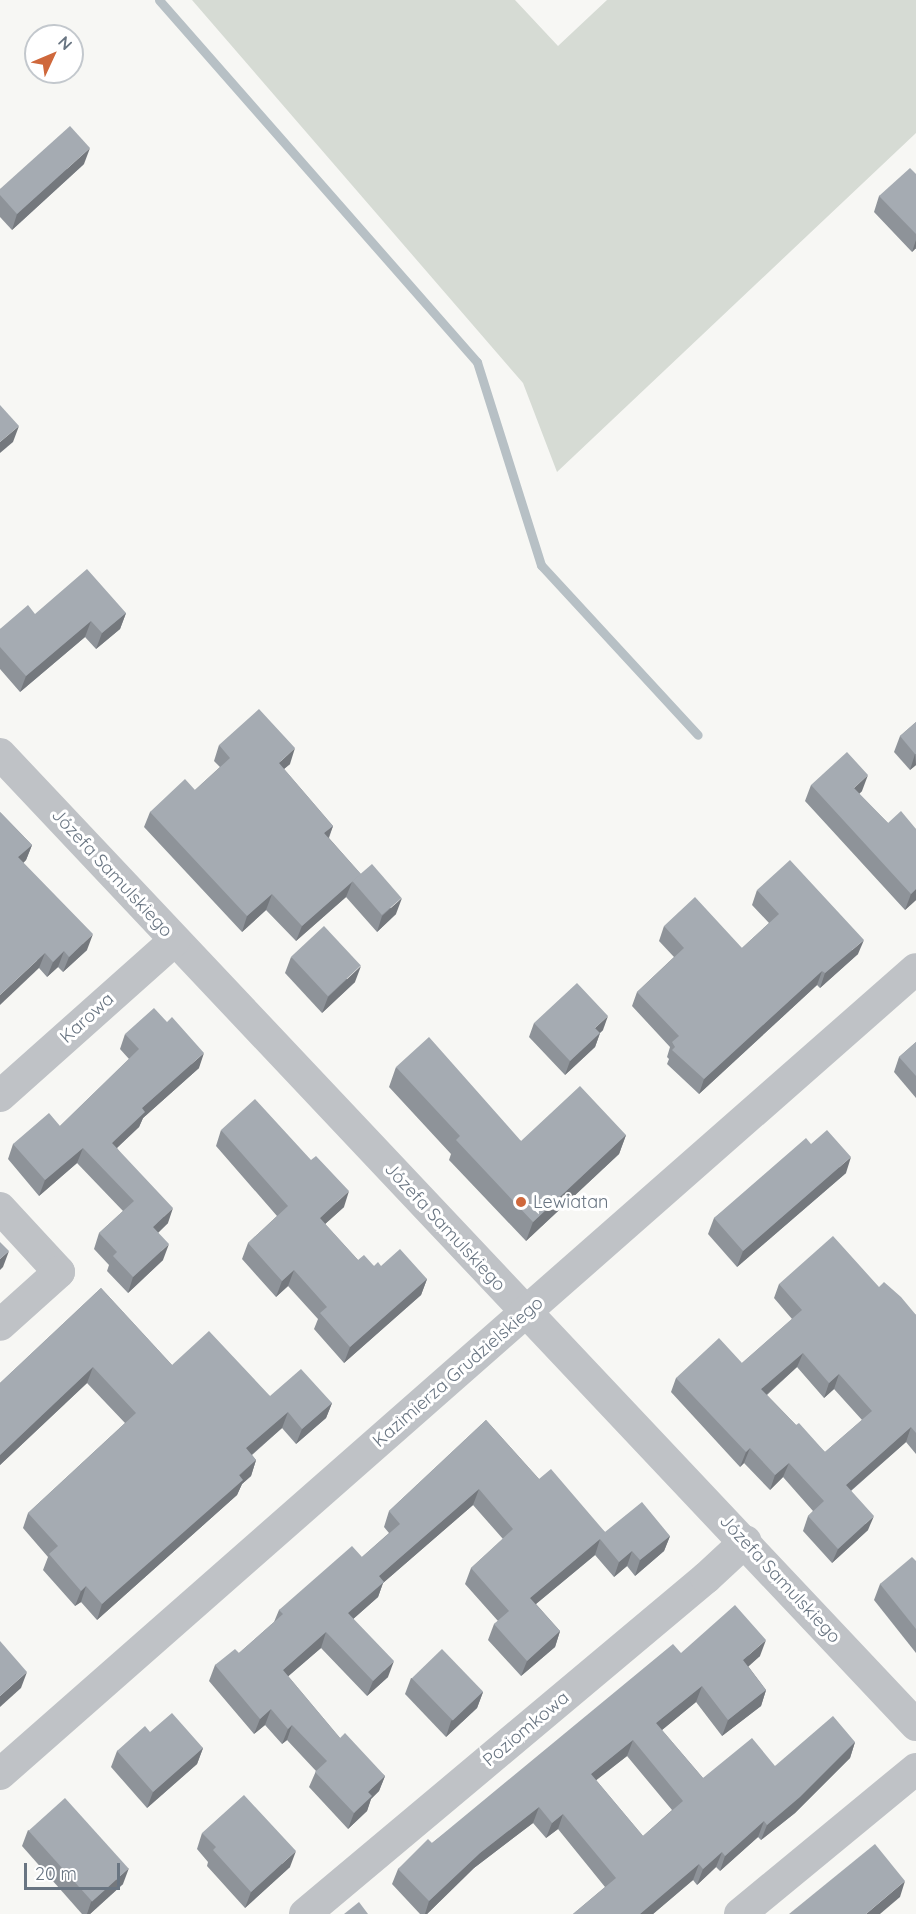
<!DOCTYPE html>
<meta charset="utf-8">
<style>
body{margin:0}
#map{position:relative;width:916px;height:1914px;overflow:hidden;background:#f7f7f4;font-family:Quicksand,sans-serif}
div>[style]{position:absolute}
.green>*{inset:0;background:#d6dbd4}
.stream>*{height:9px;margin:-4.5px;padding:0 4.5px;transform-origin:4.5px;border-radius:4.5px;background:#b7c0c5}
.minor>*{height:32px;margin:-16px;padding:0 16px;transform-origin:16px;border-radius:16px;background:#bfc2c6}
.wall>*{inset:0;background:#8e9399}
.shaded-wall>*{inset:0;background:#74787d}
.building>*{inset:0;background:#a5abb2;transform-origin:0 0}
.dots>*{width:16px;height:16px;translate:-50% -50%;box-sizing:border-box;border:3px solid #fff;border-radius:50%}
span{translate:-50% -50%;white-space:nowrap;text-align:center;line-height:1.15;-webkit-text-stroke:6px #fff;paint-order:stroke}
.street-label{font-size:18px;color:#697582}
.poi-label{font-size:18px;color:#697582}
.left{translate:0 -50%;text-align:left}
.north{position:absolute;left:24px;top:24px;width:60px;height:60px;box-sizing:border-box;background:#fff;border:2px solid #c3c8cd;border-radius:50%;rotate:46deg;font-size:16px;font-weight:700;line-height:24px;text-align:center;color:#697582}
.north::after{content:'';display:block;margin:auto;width:21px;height:27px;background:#cf683c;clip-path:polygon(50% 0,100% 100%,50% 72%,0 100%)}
.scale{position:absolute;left:24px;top:1863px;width:96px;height:27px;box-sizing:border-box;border:3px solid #697582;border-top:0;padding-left:8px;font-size:18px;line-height:21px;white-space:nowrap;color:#697582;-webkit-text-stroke:4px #fff;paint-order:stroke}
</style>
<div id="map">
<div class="green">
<div style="clip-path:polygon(192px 0,515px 0,558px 46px,607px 0,916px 0,916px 133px,557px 472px,523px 383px)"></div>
</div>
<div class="stream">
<div style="left:159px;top:0;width:482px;rotate:48.7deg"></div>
<div style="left:477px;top:362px;width:213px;rotate:72.5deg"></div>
<div style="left:541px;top:565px;width:231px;rotate:47.3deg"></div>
</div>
<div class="minor">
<div style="left:0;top:754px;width:1335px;rotate:46.67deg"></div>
<div style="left:0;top:1096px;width:234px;rotate:-41.7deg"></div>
<div style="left:0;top:1208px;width:87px;rotate:47.3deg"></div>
<div style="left:59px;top:1272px;width:79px;rotate:138.1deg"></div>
<div style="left:0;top:1774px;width:1219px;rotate:-41.31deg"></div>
<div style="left:305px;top:1914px;width:523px;rotate:-39.96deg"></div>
<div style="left:706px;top:1578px;width:54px;rotate:-42.8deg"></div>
<div style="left:740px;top:1914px;width:228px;rotate:-39.5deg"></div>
</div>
<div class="wall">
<div style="clip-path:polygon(84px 164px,12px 230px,0 217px,0 189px)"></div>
<div style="clip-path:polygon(916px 174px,916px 249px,915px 249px,912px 252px,874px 212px,879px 196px)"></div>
<div style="clip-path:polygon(126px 613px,120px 629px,96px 649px,85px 637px,20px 692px,0 669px,0 629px,35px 614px)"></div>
<div style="clip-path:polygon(916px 722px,916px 765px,910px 770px,894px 752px,900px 736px)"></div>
<div style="clip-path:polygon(219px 745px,290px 764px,284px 769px,333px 826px,329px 838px,396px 914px,377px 932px,346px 897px,296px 941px,266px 910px,242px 932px,144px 827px,150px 812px,195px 790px,220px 767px,214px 761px)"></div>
<div style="clip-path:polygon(811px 785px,862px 791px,859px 794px,888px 823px,916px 829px,916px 900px,905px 910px,805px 801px)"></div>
<div style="clip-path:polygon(0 812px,32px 845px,26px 860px,23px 863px,87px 950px,63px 972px,58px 967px,47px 977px,39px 968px)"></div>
<div style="clip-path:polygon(757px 890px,858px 954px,820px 988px,817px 985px,699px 1094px,667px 1064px,669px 1059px,667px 1057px,670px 1047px,632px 1006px,637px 992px,674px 957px,659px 941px,664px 926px,742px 948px,769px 923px,752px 905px)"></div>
<div style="clip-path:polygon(291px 957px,355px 982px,322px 1013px,285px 973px)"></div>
<div style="clip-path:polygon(534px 1023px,603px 1030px,600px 1033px,595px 1047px,565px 1075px,529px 1037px)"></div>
<div style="clip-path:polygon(125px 1034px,199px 1068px,143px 1118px,139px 1127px,117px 1148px,168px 1223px,158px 1233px,163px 1260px,128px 1293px,107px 1271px,109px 1265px,94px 1249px,99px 1233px,123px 1211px,77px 1163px,39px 1196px,8px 1159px,13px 1144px,60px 1126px,129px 1059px,120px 1049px)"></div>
<div style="clip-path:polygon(916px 1042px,916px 1098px,894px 1072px,899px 1057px)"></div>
<div style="clip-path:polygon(396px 1067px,521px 1141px,626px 1135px,619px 1154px,526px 1241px,449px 1160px,451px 1154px,389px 1087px)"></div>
<div style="clip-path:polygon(221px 1130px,344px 1207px,325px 1224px,358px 1260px,374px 1266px,381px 1266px,427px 1279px,421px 1295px,344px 1363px,314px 1329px,318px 1319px,288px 1286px,276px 1297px,242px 1259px,248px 1243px,277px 1216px,216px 1146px)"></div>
<div style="clip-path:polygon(811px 1144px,846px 1173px,737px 1267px,708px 1234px,714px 1218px)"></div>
<div style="clip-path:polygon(evenodd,779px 1284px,879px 1287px,916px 1315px,916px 1454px,906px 1442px,851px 1491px,868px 1530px,832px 1563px,803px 1531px,808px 1516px,813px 1511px,783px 1477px,770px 1490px,744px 1463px,740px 1467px,671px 1392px,676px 1378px,742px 1363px,792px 1319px,774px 1298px,779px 1284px,797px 1367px,824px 1398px,834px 1389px,862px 1420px,825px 1452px,796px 1425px,767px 1395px,797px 1367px)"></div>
<div style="clip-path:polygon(101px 1288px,172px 1365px,270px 1396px,332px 1403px,326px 1418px,296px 1444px,282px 1428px,252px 1455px,256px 1460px,251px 1476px,242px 1484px,237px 1495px,97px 1620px,81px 1602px,75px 1606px,43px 1570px,48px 1557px,23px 1528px,28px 1513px,125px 1423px,87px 1383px,0 1465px,0 1383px)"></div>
<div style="clip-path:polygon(486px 1420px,539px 1479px,605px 1532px,670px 1536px,664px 1551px,635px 1576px,627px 1566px,614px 1577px,595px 1555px,536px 1604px,560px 1631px,555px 1647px,521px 1676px,488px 1640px,494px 1624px,498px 1621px,465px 1584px,471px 1568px,503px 1539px,473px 1505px,383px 1583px,378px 1597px,353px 1619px,388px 1677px,367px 1696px,321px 1648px,288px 1676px,340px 1738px,385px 1776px,379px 1791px,371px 1799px,367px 1811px,348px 1829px,309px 1787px,316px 1771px,287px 1740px,282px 1744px,265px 1725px,254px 1734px,209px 1681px,215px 1665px,239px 1653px,274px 1622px,279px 1610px,362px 1557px,389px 1533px,384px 1527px,389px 1511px)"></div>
<div style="clip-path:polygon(916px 1561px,916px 1653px,874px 1600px,880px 1584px)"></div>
<div style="clip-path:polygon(evenodd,681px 1653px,760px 1656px,748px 1666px,766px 1690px,761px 1706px,722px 1736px,696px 1702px,662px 1730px,703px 1778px,775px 1766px,855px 1742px,850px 1758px,795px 1813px,761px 1840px,758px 1837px,720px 1871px,716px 1867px,697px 1885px,693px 1880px,653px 1914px,573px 1914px,605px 1887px,558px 1829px,546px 1838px,533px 1823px,474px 1868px,427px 1914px,420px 1914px,392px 1884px,398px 1869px,681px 1653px,627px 1756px,672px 1810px,643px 1836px,596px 1780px,627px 1756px)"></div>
<div style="clip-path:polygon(411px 1678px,483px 1692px,477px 1708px,446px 1737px,405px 1694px)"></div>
<div style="clip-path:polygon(150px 1732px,203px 1748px,197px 1764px,147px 1808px,111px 1767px,117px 1751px)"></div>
<div style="clip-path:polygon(28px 1830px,123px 1884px,90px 1914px,82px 1914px,22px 1846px)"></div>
<div style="clip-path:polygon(202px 1833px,290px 1867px,245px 1908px,207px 1866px,208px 1862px,197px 1849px)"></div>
</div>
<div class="shaded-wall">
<div style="clip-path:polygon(90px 148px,84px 164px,12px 230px,17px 214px)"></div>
<div style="clip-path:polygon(916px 240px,916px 247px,915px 249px,912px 252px)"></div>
<div style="clip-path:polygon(19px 426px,13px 442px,0 453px,0 442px)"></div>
<div style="clip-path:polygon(126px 613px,120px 629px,96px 649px,102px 633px)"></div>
<div style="clip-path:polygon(91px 621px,85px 637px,20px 692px,26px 676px)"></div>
<div style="clip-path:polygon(295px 748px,290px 764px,273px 778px,279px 763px)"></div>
<div style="clip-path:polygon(915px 754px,916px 765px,910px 770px)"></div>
<div style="clip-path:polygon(868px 775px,862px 791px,848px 804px,854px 788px)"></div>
<div style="clip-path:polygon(333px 826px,327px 841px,324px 833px)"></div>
<div style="clip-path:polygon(32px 845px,26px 860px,13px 873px,18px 857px)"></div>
<div style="clip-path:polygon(352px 882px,346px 897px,296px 941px,302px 926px)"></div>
<div style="clip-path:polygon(916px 889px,916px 900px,905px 910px,911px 894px)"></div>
<div style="clip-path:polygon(272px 894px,266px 910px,242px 932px,247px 916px)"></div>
<div style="clip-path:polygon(402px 898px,396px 914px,377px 932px,382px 916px)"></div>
<div style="clip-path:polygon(93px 934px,87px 950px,63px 972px,69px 957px)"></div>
<div style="clip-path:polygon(864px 940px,858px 954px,820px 988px,825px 973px)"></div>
<div style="clip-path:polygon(64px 951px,58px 967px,47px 977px,53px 962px)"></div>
<div style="clip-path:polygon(45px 953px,39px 968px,0 1005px,0 995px)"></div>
<div style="clip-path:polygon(361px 966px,355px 982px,322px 1013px,328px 997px)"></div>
<div style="clip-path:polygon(822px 971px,817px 985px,699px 1094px,704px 1079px)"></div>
<div style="clip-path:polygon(608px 1016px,603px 1030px,590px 1042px,595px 1028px)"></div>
<div style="clip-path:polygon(600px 1033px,595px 1047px,565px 1075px,570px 1061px)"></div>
<div style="clip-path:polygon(204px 1053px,199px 1068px,143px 1118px,139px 1127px,106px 1158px,112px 1143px,142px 1108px)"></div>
<div style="clip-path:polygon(626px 1135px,619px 1154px,526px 1241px,533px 1222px)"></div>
<div style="clip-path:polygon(83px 1148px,77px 1163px,39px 1196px,45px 1180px)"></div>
<div style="clip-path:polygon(851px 1157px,846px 1173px,737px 1267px,743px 1251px)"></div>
<div style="clip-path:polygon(349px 1191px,344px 1207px,314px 1234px,320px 1218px)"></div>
<div style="clip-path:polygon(173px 1208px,168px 1223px,147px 1243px,153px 1227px)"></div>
<div style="clip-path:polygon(169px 1244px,163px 1260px,128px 1293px,133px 1277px)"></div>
<div style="clip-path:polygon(9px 1251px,3px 1267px,0 1270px,0 1259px)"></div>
<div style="clip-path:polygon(294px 1270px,288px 1286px,276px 1297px,282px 1281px)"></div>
<div style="clip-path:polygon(427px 1279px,421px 1295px,344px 1363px,350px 1347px)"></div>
<div style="clip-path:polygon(803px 1353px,797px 1367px,756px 1404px,761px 1389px)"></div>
<div style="clip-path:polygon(93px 1367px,87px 1383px,0 1465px,0 1455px)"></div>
<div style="clip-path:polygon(839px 1374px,834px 1389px,824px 1398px,829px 1383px)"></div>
<div style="clip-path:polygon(332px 1403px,326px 1418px,296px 1444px,302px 1429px)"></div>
<div style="clip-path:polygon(288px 1412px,282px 1428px,241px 1464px,246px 1448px)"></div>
<div style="clip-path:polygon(911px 1427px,906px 1442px,840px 1500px,846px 1485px)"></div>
<div style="clip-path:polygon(750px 1448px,744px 1463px,740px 1467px,746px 1452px)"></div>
<div style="clip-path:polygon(256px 1460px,251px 1476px,242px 1484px,237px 1495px,97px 1620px,102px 1604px)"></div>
<div style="clip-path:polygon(789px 1463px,783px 1477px,770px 1490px,775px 1475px)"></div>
<div style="clip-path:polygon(479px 1489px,473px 1505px,383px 1583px,378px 1597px,342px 1629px,348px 1613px,379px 1576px)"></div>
<div style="clip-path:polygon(874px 1516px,868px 1530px,832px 1563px,838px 1549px)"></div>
<div style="clip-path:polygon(670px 1536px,664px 1551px,635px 1576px,640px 1560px)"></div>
<div style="clip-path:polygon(600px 1539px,595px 1555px,525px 1613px,530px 1598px)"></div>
<div style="clip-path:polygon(632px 1551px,627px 1566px,614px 1577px,619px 1562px)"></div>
<div style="clip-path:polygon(86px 1586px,81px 1602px,75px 1606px,81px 1591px)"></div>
<div style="clip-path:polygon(560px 1631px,555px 1647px,521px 1676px,527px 1661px)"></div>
<div style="clip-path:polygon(326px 1632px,321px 1648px,277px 1686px,283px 1670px)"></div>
<div style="clip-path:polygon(766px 1640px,760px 1656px,738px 1676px,743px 1660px)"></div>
<div style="clip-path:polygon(394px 1661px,388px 1677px,367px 1696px,373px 1681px)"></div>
<div style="clip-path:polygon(27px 1672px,21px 1688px,0 1707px,0 1696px)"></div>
<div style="clip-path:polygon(702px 1686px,696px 1702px,651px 1739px,656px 1723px)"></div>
<div style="clip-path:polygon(766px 1690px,761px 1706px,722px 1736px,728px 1720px)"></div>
<div style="clip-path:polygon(483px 1692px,477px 1708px,446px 1737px,451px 1721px)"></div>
<div style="clip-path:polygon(271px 1709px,265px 1725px,254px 1734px,260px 1719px)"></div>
<div style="clip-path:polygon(292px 1725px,287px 1740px,282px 1744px,288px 1729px)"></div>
<div style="clip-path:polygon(633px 1740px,627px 1756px,585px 1789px,591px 1774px)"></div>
<div style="clip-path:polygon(855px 1742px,850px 1758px,795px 1813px,761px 1840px,767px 1825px)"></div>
<div style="clip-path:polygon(203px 1748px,197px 1764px,147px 1808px,153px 1792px)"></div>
<div style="clip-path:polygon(385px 1776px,379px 1791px,371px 1799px,367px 1811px,348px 1829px,354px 1813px,368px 1792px)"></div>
<div style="clip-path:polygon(539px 1807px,533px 1823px,474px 1868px,427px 1914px,425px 1914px,429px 1901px,480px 1853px)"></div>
<div style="clip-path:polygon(563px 1814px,558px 1829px,546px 1838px,552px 1823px)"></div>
<div style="clip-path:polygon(764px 1821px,758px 1837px,720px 1871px,725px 1856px)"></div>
<div style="clip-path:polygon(296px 1851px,290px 1867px,245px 1908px,251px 1892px)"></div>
<div style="clip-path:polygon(722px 1852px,716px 1867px,697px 1885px,703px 1869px)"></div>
<div style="clip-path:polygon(699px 1864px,693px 1880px,653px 1914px,640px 1914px)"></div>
<div style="clip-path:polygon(129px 1868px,123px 1884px,90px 1914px,87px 1914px,91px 1902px)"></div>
<div style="clip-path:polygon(905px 1881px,900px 1897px,880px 1914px,866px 1914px)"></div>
</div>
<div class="building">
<div style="clip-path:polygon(70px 126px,90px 148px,17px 214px,0 195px,0 189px)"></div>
<div style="clip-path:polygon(910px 168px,916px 174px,916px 234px,879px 196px)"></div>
<div style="clip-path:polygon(0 405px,19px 426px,0 442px)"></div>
<div style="clip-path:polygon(87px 569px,126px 613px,102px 633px,91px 621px,26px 676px,0 647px,0 629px,28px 605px,35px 614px)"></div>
<div style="clip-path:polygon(259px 709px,295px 748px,279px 763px,333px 826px,324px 833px,361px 874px,302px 926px,272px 894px,247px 916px,150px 812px,185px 779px,195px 790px,230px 758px,219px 745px)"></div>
<div style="clip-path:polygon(916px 722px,916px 754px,915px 754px,900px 736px)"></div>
<div style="clip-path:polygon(847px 752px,868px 775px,854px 788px,888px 823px,901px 811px,916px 829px,916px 889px,911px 894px,811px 785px)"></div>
<div style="clip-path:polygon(0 812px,32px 845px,18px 857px,93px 934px,69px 957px,64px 951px,53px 962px,45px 953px,0 995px)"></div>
<div style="clip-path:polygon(790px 860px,864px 940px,825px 973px,822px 971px,704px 1079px,672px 1050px,675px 1047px,672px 1042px,679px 1036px,637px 992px,684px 948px,664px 926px,695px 897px,742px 948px,779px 914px,757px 890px)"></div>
<div style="left:372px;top:864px;width:45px;height:26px;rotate:49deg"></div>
<div style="left:324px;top:926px;width:54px;height:45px;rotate:47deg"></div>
<div style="clip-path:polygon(577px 983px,608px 1016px,595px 1028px,600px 1033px,570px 1061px,534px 1023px)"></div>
<div style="clip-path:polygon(154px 1008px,167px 1022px,172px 1017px,204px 1053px,142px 1108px,145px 1112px,112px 1143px,173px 1208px,153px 1227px,169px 1244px,133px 1277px,113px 1256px,117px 1252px,99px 1233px,134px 1201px,83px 1148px,45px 1180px,13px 1144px,49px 1113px,60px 1126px,139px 1049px,125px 1034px)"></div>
<div style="clip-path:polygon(429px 1037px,521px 1141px,580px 1086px,626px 1135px,533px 1222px,456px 1140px,460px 1136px,396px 1067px)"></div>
<div style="clip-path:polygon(916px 1042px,916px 1076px,899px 1057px)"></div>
<div style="clip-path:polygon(255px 1099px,311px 1160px,316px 1156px,349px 1191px,320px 1218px,358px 1260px,364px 1255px,374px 1266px,378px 1262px,381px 1266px,400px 1249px,427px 1279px,350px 1347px,320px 1313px,327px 1307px,294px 1270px,282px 1281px,248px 1243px,288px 1206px,221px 1130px)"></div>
<div style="clip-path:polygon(827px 1130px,851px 1157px,743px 1251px,714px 1218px,806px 1138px,811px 1144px)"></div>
<div style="clip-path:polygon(evenodd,833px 1236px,879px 1287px,884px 1282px,901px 1297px,916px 1315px,916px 1433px,911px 1427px,846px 1485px,874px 1516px,838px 1549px,808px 1516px,824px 1501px,789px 1463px,775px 1475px,750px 1448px,746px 1452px,676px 1378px,719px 1338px,742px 1363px,802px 1310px,779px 1284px,833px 1236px,803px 1353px,829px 1383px,839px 1374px,872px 1411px,825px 1452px,799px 1423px,796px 1425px,761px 1389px,803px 1353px)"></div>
<div style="clip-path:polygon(0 1242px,9px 1251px,0 1259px)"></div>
<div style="clip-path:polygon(101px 1288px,172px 1365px,209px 1331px,270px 1396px,301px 1369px,332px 1403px,302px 1429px,288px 1412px,246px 1448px,256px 1460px,239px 1475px,243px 1480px,102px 1604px,86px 1586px,81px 1591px,49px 1554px,58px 1546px,28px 1513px,136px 1413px,93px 1367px,0 1455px,0 1383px)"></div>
<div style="clip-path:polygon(486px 1420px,539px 1479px,551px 1469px,605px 1532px,642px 1502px,670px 1536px,640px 1560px,632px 1551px,619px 1562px,600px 1539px,530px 1598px,560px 1631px,527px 1661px,494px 1624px,509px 1611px,471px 1568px,513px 1529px,479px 1489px,379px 1576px,384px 1582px,348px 1613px,394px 1661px,373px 1681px,326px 1632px,283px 1670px,340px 1738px,345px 1733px,385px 1776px,368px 1792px,372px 1796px,354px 1813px,315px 1772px,327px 1761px,292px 1725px,288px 1729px,271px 1709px,260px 1719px,215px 1665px,235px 1649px,239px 1653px,283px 1614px,279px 1610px,352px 1546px,362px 1557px,400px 1524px,389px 1511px)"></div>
<div style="clip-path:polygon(912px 1557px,916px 1561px,916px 1629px,880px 1584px)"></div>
<div style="clip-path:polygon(evenodd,735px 1605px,766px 1640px,743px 1660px,766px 1690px,728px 1720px,702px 1686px,656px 1723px,703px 1778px,752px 1738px,775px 1766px,833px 1716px,855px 1742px,800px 1797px,767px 1825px,764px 1821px,725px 1856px,722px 1852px,703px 1869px,699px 1864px,640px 1914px,573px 1914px,616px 1878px,563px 1814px,552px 1823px,539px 1807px,480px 1853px,429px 1901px,398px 1869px,428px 1839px,432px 1843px,673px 1644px,681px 1653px,735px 1605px,633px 1740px,683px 1801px,643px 1836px,591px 1774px,633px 1740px)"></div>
<div style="clip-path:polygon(0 1641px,27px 1672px,0 1696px)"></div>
<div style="left:442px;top:1649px;width:59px;height:42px;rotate:46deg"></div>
<div style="clip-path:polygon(172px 1713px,203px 1748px,153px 1792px,117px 1751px,145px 1726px,150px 1732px)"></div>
<div style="clip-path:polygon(244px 1795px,296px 1851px,251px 1892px,213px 1850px,216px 1847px,202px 1833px)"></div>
<div style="left:65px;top:1798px;width:95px;height:49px;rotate:48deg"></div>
<div style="clip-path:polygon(875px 1844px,905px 1881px,866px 1914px,789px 1914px)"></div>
<div style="clip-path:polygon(359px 1902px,368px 1914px,344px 1914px)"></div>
</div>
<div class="dots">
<div style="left:521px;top:1202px;background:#cf683c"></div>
</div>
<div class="street-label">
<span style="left:112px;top:873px;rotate:47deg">Józefa Samulskiego</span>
<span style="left:87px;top:1018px;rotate:-42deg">Karowa</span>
<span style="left:445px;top:1227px;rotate:47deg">Józefa Samulskiego</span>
<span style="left:458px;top:1372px;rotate:-41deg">Kazimierza Grudzielskiego</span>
<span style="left:780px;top:1579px;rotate:47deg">Józefa Samulskiego</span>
<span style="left:526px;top:1729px;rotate:-40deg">Poziomkowa</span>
</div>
<div class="poi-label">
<span class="left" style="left:533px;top:1202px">Lewiatan</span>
</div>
<div class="north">N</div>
<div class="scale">20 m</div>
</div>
